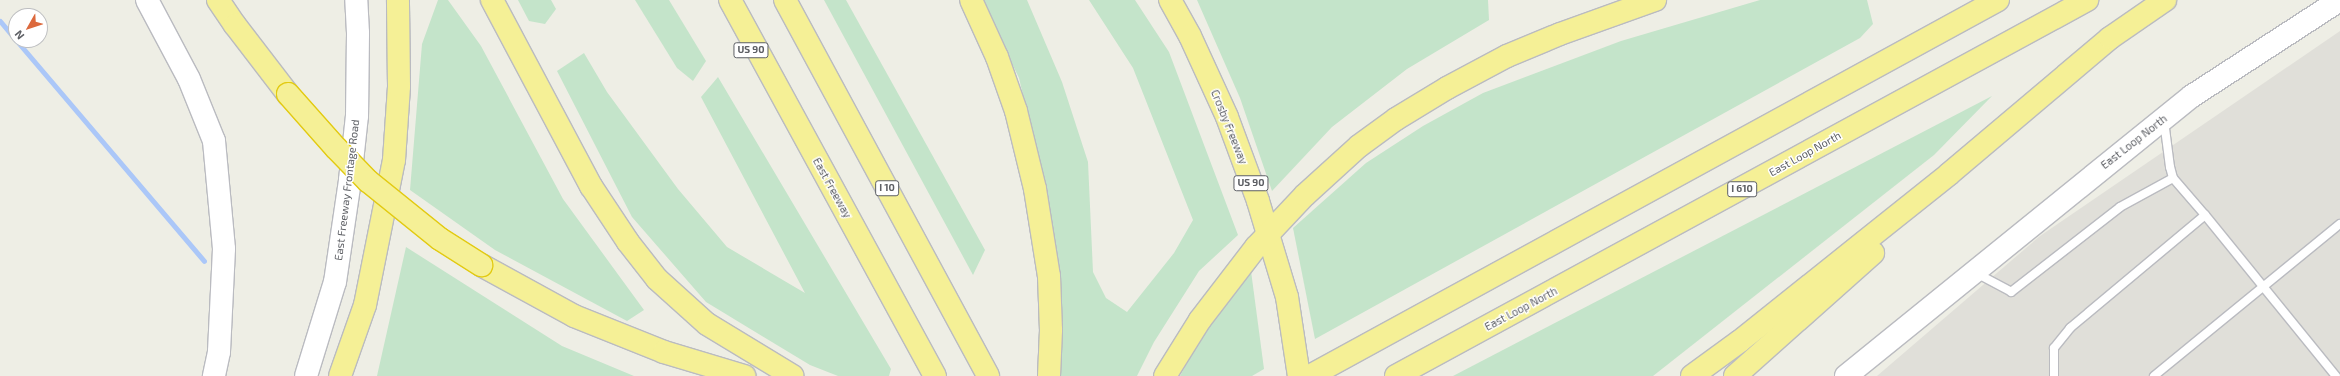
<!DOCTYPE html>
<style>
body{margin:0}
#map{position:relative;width:2340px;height:376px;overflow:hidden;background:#eeeee5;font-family:"Exo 2",sans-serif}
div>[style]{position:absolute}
.industrial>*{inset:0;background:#e0dfd9}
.green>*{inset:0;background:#c4e4ca}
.stream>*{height:5px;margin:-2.5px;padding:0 2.5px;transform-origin:2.5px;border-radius:2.5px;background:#abc7f8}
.roads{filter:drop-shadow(1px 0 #babbc0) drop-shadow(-1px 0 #babbc0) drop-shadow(0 1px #babbc0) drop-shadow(0 -1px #babbc0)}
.lane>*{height:8px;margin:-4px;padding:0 4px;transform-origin:4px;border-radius:4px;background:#fff}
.secondary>*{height:22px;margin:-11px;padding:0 11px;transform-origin:11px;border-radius:11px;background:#fff}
.highway>*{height:22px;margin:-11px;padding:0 11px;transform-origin:11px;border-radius:11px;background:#f5f096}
.bridges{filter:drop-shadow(1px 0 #e2ca12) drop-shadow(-1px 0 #e2ca12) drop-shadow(0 1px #e2ca12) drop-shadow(0 -1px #e2ca12)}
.highway-bridge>*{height:22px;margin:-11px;padding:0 11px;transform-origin:11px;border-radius:11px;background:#f5f096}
span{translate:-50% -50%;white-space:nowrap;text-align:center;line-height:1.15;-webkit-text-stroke:3px #fff;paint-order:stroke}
.shield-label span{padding:1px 3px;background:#fff;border:1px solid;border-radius:3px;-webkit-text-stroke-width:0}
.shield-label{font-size:10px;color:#5d5f64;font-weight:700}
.street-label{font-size:11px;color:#5d5f64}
.north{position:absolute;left:8px;top:8px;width:40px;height:40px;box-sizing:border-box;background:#fff;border:1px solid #bebfc1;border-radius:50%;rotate:231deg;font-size:11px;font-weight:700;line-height:16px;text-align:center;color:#5d5f64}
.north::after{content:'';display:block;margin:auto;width:14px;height:18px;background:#dc693d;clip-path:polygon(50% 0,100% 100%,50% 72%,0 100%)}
</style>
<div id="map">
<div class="industrial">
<div style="clip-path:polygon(2340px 31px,2340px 376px,1877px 376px,2040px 236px)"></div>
</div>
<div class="green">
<div style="clip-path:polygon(438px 0,448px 0,481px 46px,563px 199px,644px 310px,627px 321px,495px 250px,410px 190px,422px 44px)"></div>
<div style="clip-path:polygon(518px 0,551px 0,556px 9px,545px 24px,529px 21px)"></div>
<div style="clip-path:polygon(635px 0,669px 0,706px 61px,693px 81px,677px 68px)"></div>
<div style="clip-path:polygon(824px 0,846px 0,985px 250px,973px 275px)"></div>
<div style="clip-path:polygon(981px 0,1027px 0,1062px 82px,1088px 162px,1093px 272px,1106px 298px,1127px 312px,1174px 253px,1193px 220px,1133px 68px,1089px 0,1135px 0,1169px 52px,1238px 235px,1199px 271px,1154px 342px,1137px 376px,1057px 376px,1062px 305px,1047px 197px,1019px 78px)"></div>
<div style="clip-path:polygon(1197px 0,1488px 0,1489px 20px,1407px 69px,1332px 127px,1272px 191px,1240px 98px)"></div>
<div style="clip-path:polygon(1760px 0,1867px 0,1873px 24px,1860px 38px,1315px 339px,1293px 228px,1366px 163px,1423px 126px,1483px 93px,1621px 41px)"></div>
<div style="clip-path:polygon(584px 53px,607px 92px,678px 189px,727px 247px,805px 293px,701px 97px,718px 77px,891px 369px,889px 376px,838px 376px,810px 365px,706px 302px,632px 217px,557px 71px)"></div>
<div style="clip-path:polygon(1992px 96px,1934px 155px,1653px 376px,1453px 376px)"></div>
<div style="clip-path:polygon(406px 247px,562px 346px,634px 376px,377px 376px)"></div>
<div style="clip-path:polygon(1251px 271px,1264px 369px,1252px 376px,1180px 376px,1209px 322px)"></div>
</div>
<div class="stream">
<div style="left:0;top:21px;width:25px;rotate:50deg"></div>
<div style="left:16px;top:40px;width:290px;rotate:49.6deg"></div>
</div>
<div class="roads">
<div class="lane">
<div style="left:2205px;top:215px;width:208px;rotate:50.9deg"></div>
<div style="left:1976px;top:273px;width:40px;rotate:28deg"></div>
<div style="left:2011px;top:292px;width:138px;rotate:-37.9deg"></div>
<div style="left:2120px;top:207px;width:60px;rotate:-28.7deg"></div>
<div style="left:2054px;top:376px;width:28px;rotate:-90deg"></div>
<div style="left:2054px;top:348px;width:26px;rotate:-51deg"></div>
<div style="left:2070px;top:328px;width:176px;rotate:-39.9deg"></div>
<div style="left:2205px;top:215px;width:49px;rotate:-130.9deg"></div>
<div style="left:2173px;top:178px;width:11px;rotate:-105deg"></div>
<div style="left:2170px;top:167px;width:46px;rotate:-97.4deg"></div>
<div style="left:2154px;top:376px;width:240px;rotate:-39.3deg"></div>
</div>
<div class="secondary">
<div style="left:147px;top:0;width:89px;rotate:62deg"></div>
<div style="left:189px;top:79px;width:67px;rotate:68deg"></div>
<div style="left:214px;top:141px;width:108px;rotate:84.7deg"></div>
<div style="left:224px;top:249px;width:103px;rotate:92.8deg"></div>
<div style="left:219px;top:352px;width:25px;rotate:102deg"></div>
<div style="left:306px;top:376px;width:98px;rotate:-72.9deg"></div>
<div style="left:335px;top:282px;width:103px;rotate:-81.6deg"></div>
<div style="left:350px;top:180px;width:64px;rotate:-83.8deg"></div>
<div style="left:357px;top:116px;width:83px;rotate:-89.3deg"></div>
<div style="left:358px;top:33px;width:33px;rotate:-93deg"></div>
<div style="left:1846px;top:376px;width:445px;rotate:-39deg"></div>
<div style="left:2192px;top:96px;width:176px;rotate:-33deg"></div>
</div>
<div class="highway">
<div style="left:218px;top:0;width:30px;rotate:56deg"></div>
<div style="left:235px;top:25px;width:87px;rotate:52.5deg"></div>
<div style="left:492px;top:0;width:211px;rotate:62deg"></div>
<div style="left:591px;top:186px;width:67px;rotate:56.5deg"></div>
<div style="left:628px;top:242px;width:47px;rotate:51.9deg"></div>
<div style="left:657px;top:279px;width:67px;rotate:42deg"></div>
<div style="left:707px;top:324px;width:100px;rotate:31.2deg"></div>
<div style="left:730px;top:0;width:428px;rotate:61.4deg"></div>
<div style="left:785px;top:0;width:427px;rotate:61.6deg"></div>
<div style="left:971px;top:0;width:63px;rotate:65.5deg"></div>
<div style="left:997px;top:57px;width:57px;rotate:70.6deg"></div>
<div style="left:1016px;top:111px;width:80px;rotate:76.3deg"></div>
<div style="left:1035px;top:189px;width:88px;rotate:80.9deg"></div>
<div style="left:1049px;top:276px;width:54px;rotate:87.9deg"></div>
<div style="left:1051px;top:330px;width:46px;rotate:92.5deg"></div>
<div style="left:1170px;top:0;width:41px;rotate:60.9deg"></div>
<div style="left:1190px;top:36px;width:89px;rotate:65.4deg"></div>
<div style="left:1227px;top:117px;width:90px;rotate:69.7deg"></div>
<div style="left:1258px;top:201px;width:100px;rotate:73.2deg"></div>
<div style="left:1287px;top:297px;width:80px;rotate:81.4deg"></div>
<div style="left:481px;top:265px;width:106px;rotate:28.7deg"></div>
<div style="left:574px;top:316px;width:97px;rotate:21.8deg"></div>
<div style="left:664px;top:352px;width:84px;rotate:16.7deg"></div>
<div style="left:340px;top:376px;width:75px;rotate:-70.6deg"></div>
<div style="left:365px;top:305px;width:148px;rotate:-78.7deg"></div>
<div style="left:394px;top:160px;width:74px;rotate:-86.1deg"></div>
<div style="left:399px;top:86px;width:86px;rotate:-90.7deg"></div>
<div style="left:1165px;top:376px;width:66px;rotate:-58deg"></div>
<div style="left:1200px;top:320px;width:92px;rotate:-52.5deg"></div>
<div style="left:1256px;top:247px;width:71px;rotate:-46.7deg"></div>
<div style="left:1305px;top:195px;width:73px;rotate:-42.2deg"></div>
<div style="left:1359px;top:146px;width:46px;rotate:-36.1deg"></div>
<div style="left:1396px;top:119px;width:60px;rotate:-31.3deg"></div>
<div style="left:1447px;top:88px;width:68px;rotate:-28.1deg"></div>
<div style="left:1507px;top:56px;width:57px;rotate:-22.5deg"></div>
<div style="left:1560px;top:34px;width:101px;rotate:-19.7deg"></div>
<div style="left:1310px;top:376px;width:784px;rotate:-28.66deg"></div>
<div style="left:1396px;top:376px;width:787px;rotate:-28.55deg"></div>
<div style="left:1692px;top:376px;width:59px;rotate:-36.1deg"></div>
<div style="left:1740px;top:341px;width:268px;rotate:-38.6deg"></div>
<div style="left:1949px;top:174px;width:211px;rotate:-40.2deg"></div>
<div style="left:2110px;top:38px;width:67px;rotate:-34.6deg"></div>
<div style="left:1735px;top:376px;width:185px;rotate:-41.7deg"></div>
</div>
</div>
<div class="bridges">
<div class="highway-bridge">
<div style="left:288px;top:94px;width:72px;rotate:48.4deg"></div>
<div style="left:336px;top:148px;width:46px;rotate:45.9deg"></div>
<div style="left:368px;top:181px;width:92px;rotate:38.9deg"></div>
<div style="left:440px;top:239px;width:49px;rotate:32.4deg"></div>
</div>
</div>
<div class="shield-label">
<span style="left:751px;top:50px">US 90</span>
<span style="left:1251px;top:183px">US 90</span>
<span style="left:887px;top:188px">I 10</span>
<span style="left:1742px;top:189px">I 610</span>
</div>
<div class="street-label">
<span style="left:1229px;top:127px;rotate:68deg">Crosby Freeway</span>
<span style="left:2134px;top:142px;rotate:-38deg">East Loop North</span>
<span style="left:1805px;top:154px;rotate:-29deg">East Loop North</span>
<span style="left:832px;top:188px;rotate:61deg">East Freeway</span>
<span style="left:347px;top:190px;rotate:-83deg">East Freeway Frontage Road</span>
<span style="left:1521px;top:309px;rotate:-28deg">East Loop North</span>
</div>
<div class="north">N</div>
</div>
